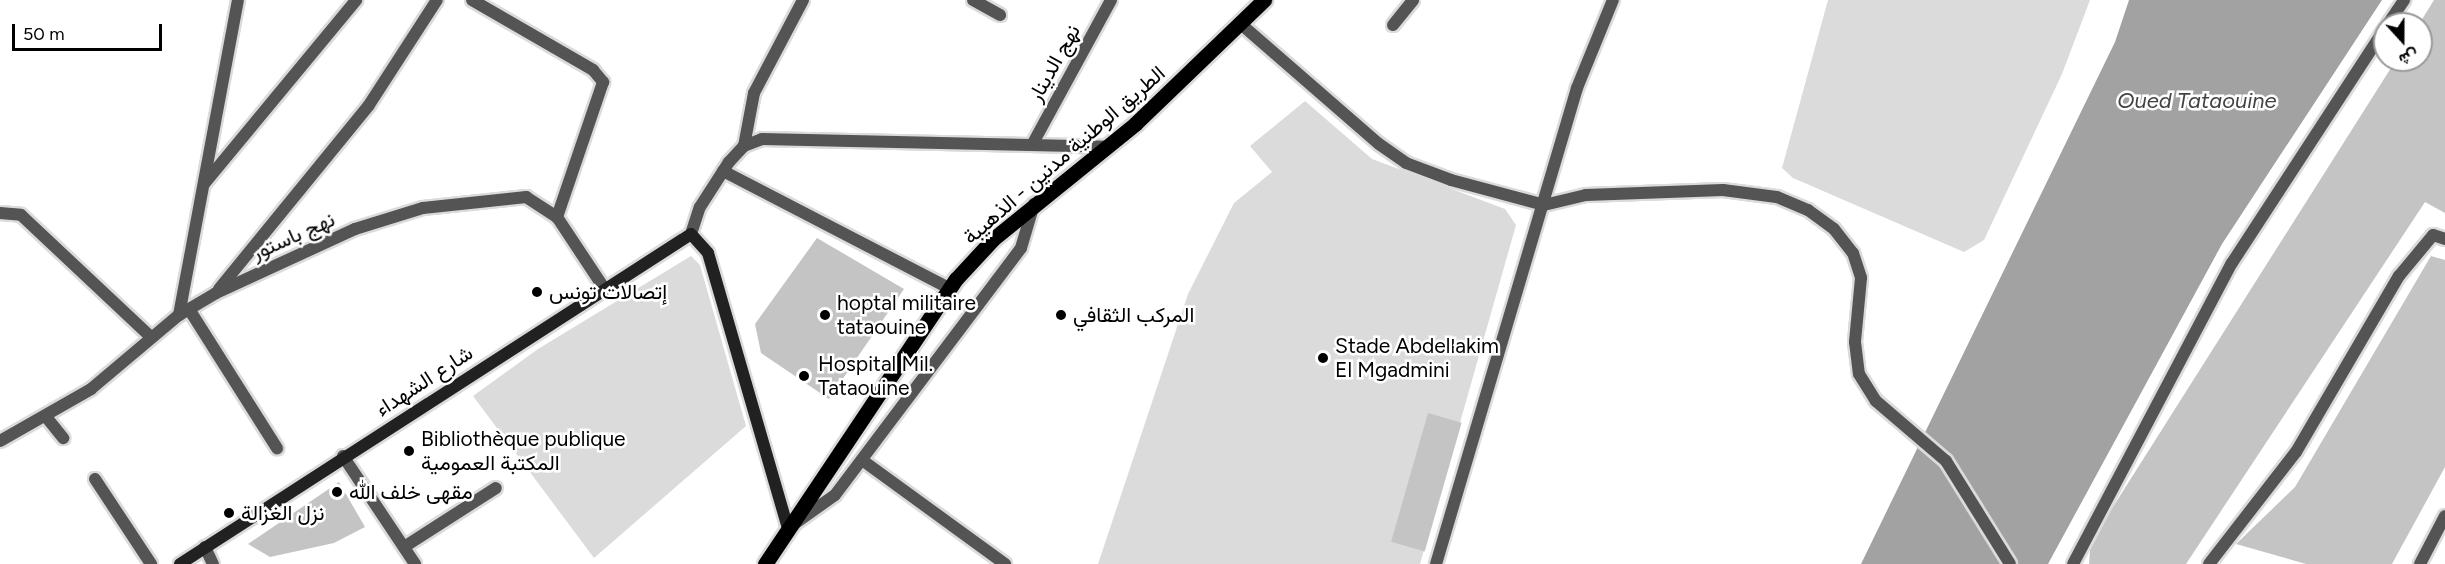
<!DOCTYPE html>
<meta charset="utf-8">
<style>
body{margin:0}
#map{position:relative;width:2445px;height:564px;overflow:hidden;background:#fff;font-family:Figtree,Vazirmatn,sans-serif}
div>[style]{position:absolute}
.green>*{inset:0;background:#dbdbdb}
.water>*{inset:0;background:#a2a2a2}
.building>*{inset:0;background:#c4c4c4;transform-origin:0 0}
.roads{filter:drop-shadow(2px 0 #dbdbdb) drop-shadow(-2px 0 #dbdbdb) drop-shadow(0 2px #dbdbdb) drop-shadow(0 -2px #dbdbdb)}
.service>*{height:12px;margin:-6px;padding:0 6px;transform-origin:6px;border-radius:6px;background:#545454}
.minor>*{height:12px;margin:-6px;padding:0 6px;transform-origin:6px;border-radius:6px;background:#545454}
.secondary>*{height:12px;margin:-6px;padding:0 6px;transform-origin:6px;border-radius:6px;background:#212121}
.primary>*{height:15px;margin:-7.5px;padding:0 7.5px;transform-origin:7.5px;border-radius:7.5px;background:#000}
.dots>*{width:16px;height:16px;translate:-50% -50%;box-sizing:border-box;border:3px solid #fff;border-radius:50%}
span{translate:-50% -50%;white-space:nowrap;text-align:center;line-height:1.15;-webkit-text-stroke:5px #fff;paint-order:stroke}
.street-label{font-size:21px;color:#000}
.poi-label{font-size:21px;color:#000}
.left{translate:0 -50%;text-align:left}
.water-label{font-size:22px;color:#434343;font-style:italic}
.north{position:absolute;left:2373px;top:12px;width:60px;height:60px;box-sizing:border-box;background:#fff;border:2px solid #999;border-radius:50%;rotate:159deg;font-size:16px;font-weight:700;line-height:24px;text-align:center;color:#000}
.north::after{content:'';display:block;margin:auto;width:21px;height:27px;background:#000;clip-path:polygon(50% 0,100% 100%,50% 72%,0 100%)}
.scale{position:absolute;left:12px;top:24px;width:150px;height:27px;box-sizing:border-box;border:3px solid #000;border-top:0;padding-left:8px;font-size:18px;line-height:21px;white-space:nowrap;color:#000;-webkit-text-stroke:4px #fff;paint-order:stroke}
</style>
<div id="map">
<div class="green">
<div style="clip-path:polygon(1828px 0,2090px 0,2062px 74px,1984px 240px,1964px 252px,1793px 178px,1782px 168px)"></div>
<div style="clip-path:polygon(1305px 101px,1372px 159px,1505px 209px,1516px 225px,1420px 564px,1098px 564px,1188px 294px,1234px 203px,1272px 172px,1250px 146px)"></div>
<div style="clip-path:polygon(691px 256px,700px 265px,746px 426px,594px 558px,473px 396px,538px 349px)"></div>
</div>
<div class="water">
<div style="clip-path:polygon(2129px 0,2382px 0,2222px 244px,2048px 564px,1861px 564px,2115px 42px)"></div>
</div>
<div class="building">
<div style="clip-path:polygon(2434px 0,2445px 0,2445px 213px,2425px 202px,2186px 564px,2089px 564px,2090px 550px,2111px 510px,2396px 60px,2421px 60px,2421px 21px)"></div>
<div style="clip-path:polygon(817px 238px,904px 289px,829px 399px,761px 353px,755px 324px)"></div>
<div style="clip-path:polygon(2431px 256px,2445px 260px,2445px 467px,2392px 564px,2306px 564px,2236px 544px,2295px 487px)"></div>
<div style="left:1428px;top:413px;width:35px;height:134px;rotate:16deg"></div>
<div style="clip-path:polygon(339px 482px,365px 527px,334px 543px,270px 557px,248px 544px)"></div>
</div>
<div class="roads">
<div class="service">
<div style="left:973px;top:0;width:31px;rotate:29deg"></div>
<div style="left:744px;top:146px;width:54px;rotate:-79.3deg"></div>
<div style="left:754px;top:93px;width:105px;rotate:-62.2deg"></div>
<div style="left:343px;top:456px;width:130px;rotate:56.3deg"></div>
<div style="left:862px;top:460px;width:177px;rotate:36deg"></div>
<div style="left:794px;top:524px;width:50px;rotate:-35.3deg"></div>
<div style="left:835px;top:495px;width:309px;rotate:-53deg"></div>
<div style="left:1021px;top:248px;width:46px;rotate:-73.5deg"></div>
<div style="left:205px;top:547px;width:19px;rotate:65deg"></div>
<div style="left:404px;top:547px;width:109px;rotate:-32.7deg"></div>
</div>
<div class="minor">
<div style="left:472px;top:0;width:140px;rotate:30deg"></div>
<div style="left:593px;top:70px;width:16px;rotate:50deg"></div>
<div style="left:603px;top:82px;width:143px;rotate:108.8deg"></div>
<div style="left:2388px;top:24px;width:29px;rotate:-56deg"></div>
<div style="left:1242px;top:25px;width:181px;rotate:41deg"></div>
<div style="left:1379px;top:144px;width:33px;rotate:35deg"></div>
<div style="left:1406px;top:163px;width:48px;rotate:20.7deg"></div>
<div style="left:1451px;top:180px;width:96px;rotate:15deg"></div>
<div style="left:1544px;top:205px;width:43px;rotate:-13.4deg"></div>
<div style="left:1586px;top:195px;width:137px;rotate:-2.1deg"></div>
<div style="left:1723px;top:190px;width:54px;rotate:7.4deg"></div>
<div style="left:1777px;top:197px;width:34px;rotate:23deg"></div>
<div style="left:1808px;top:210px;width:32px;rotate:36deg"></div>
<div style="left:1834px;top:229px;width:31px;rotate:52deg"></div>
<div style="left:1853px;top:253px;width:26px;rotate:72deg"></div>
<div style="left:1861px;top:278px;width:64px;rotate:95.4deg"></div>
<div style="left:1855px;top:342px;width:32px;rotate:83deg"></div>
<div style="left:1859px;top:374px;width:32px;rotate:58deg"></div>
<div style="left:1876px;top:401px;width:92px;rotate:40.6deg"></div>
<div style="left:1946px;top:461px;width:121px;rotate:58.1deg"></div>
<div style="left:1393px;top:25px;width:32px;rotate:-51deg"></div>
<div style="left:1032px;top:145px;width:165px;rotate:-61.4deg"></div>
<div style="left:723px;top:171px;width:254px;rotate:27.4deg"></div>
<div style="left:204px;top:184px;width:239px;rotate:-50.4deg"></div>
<div style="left:0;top:213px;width:21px;rotate:5deg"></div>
<div style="left:21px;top:215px;width:178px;rotate:43.2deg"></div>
<div style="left:691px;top:234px;width:28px;rotate:-72deg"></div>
<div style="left:700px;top:207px;width:54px;rotate:-57.2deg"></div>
<div style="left:729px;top:162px;width:22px;rotate:-47deg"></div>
<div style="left:744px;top:146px;width:19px;rotate:-21deg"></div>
<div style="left:762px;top:139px;width:346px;rotate:1.3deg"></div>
<div style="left:219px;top:289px;width:237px;rotate:-50.8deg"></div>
<div style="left:369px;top:105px;width:125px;rotate:-57.1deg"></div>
<div style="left:189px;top:309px;width:165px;rotate:57.7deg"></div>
<div style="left:179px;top:315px;width:320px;rotate:-79.4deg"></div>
<div style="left:47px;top:418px;width:26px;rotate:51deg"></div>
<div style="left:0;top:441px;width:105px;rotate:-29.7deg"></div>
<div style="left:91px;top:389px;width:115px;rotate:-40.1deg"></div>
<div style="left:179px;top:315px;width:43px;rotate:-30.7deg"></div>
<div style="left:216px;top:293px;width:153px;rotate:-24.7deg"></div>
<div style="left:355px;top:229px;width:71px;rotate:-17.2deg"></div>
<div style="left:423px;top:208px;width:104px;rotate:-6.1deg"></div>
<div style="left:526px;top:197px;width:37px;rotate:33deg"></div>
<div style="left:557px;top:217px;width:85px;rotate:56.5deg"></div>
<div style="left:95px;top:479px;width:102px;rotate:56.6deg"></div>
<div style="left:1436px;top:564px;width:496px;rotate:-73.5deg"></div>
<div style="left:1577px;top:88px;width:95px;rotate:-67.8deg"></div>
<div style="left:2073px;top:564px;width:340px;rotate:-62.2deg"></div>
<div style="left:2232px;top:263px;width:280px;rotate:-56.9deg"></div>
<div style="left:2209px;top:564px;width:142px;rotate:-52.2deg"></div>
<div style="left:2296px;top:452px;width:204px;rotate:-59.7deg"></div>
<div style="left:2399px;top:276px;width:53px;rotate:-50.3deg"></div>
<div style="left:2433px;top:235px;width:13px;rotate:18deg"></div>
<div style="left:2420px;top:564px;width:54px;rotate:-62.5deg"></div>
</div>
<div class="secondary">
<div style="left:180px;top:564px;width:608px;rotate:-32.85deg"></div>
<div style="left:691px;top:234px;width:25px;rotate:48deg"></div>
<div style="left:708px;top:253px;width:286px;rotate:73.8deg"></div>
</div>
<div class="primary">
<div style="left:765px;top:564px;width:343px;rotate:-56.2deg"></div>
<div style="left:956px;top:279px;width:54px;rotate:-47.2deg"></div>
<div style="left:993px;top:239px;width:184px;rotate:-39deg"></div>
<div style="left:1136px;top:123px;width:178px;rotate:-43.9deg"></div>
</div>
</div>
<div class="dots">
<div style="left:537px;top:292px;background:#000"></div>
<div style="left:825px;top:315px;background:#000"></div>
<div style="left:1061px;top:315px;background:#000"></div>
<div style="left:1323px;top:358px;background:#000"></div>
<div style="left:804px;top:376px;background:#000"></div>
<div style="left:409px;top:451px;background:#000"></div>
<div style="left:337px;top:492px;background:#000"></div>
<div style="left:229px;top:513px;background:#000"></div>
</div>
<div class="street-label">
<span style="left:1054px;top:63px;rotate:-61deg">نهج الدينار</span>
<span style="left:1064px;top:155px;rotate:-41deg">الطريق الوطنية مدنين - الذهيبة</span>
<span style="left:293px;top:236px;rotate:-24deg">نهج باستور</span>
<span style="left:424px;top:381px;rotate:-33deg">شارع الشهداء</span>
</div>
<div class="poi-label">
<span class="left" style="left:549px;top:292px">إتصالات تونس</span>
<span class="left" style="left:837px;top:315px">hoptal militaire<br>tataouine</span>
<span class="left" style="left:1073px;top:315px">المركب الثقافي</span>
<span class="left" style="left:1335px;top:358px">Stade Abdelاakim<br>El Mgadmini</span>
<span class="left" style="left:818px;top:376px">Hospital Mil.<br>Tataouine</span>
<span class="left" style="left:421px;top:451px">Bibliothèque publique<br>المكتبة العمومية</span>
<span class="left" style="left:349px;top:492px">مقهى خلف الله</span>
<span class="left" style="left:241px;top:513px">نزل الغزالة</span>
</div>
<div class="water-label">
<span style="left:2197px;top:101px">Oued Tataouine</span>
</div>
<div class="north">ش</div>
<div class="scale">50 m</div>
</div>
